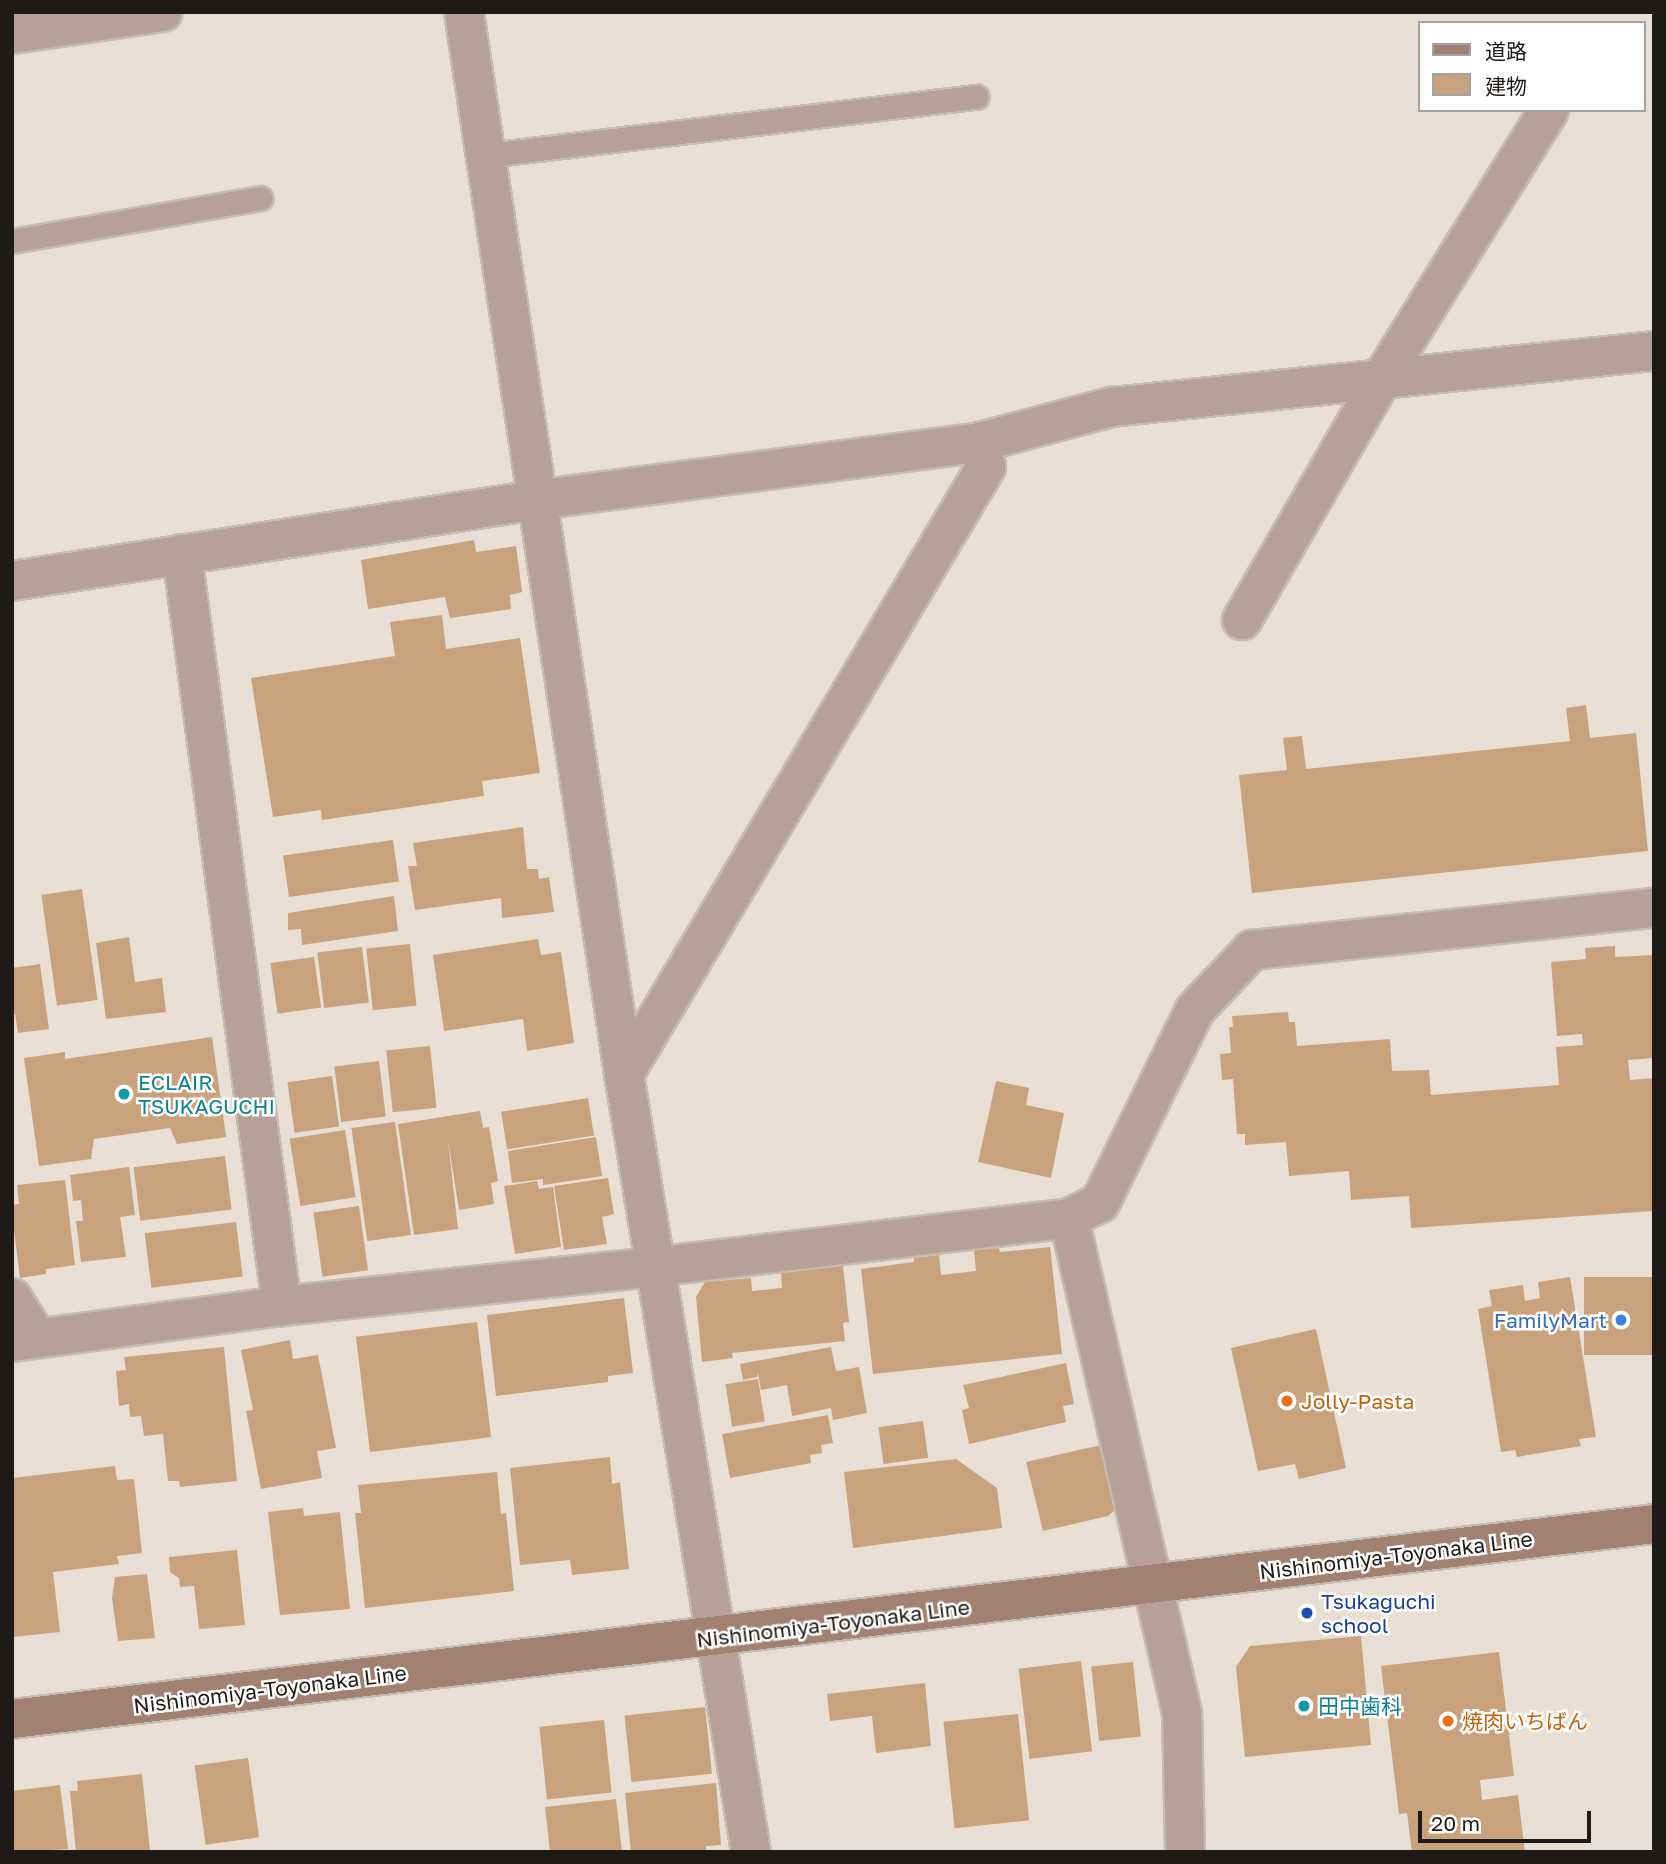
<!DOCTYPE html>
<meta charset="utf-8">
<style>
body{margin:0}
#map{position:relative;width:1666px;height:1864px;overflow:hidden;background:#e9ded3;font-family:"Golos Text","Noto Sans JP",sans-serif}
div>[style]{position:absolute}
.building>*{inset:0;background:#c8a27d;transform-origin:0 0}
.roads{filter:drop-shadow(2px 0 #c4bbb1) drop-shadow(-2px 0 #c4bbb1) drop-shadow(0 2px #c4bbb1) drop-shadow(0 -2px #c4bbb1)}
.service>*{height:23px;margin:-11.5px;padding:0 11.5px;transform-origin:11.5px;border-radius:11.5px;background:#b7a097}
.minor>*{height:38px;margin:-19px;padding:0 19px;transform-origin:19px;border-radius:19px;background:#b7a097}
.secondary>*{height:38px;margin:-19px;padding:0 19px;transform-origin:19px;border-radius:19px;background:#a28173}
.dots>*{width:19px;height:19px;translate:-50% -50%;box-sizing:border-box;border:4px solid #fff;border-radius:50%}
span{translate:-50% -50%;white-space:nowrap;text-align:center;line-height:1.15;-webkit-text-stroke:5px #fff;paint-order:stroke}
.culture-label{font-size:21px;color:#0d838f}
.left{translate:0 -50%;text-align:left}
.shop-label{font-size:21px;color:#366cbe}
.right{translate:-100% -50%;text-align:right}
.food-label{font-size:21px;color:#c56008}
.street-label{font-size:21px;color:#1e1a17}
.transit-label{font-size:21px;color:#164399}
.frame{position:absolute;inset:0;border:14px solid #1e1a17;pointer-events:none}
.legend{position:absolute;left:1418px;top:21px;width:228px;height:91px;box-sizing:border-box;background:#fff;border:2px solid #a5a3a2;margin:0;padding:9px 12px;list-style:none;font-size:21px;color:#1e1a17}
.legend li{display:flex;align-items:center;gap:14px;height:35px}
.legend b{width:35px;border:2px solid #a5a3a2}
.scale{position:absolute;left:1418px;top:1811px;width:173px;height:32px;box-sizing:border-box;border:4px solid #1e1a17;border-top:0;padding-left:9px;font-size:21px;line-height:24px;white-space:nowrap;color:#1e1a17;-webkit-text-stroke:5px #fff;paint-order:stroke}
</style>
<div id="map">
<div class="building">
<div style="clip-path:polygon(474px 540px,476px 552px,516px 546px,522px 592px,510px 595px,511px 609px,450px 618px,445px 597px,368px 609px,361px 560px)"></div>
<div style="clip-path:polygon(442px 615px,446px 649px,520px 638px,540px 773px,482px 781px,484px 796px,322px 820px,321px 810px,273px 817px,251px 678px,395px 656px,390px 622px)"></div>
<div style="clip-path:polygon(1586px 705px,1590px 738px,1636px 733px,1648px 851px,1252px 893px,1239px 775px,1287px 770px,1283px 738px,1302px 736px,1306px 769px,1570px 741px,1566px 708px)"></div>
<div style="clip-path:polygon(523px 827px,527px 869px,538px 869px,539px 879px,549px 877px,554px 912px,502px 918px,501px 898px,415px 910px,408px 866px,417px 866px,413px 843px)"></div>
<div style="left:393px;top:840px;width:42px;height:111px;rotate:82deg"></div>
<div style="left:82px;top:889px;width:112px;height:41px;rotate:82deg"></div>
<div style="clip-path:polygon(394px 896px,398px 931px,302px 945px,301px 929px,288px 930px,288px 913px)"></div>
<div style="clip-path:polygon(129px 937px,135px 982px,162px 978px,166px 1012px,106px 1019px,96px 943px)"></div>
<div style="clip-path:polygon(538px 939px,541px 955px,561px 952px,574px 1043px,527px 1051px,523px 1019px,444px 1031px,433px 955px)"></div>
<div style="left:410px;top:944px;width:62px;height:44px;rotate:84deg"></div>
<div style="clip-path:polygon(1615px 946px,1615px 957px,1654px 955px,1654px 1058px,1628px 1060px,1630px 1080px,1654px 1078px,1654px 1211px,1411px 1228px,1409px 1196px,1351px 1200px,1349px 1171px,1289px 1176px,1286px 1142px,1245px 1145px,1245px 1134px,1237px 1134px,1233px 1079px,1222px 1080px,1220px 1054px,1231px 1053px,1229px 1027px,1233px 1027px,1232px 1016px,1288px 1012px,1289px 1022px,1295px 1022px,1297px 1046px,1390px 1039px,1392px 1071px,1429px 1070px,1431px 1095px,1559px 1085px,1556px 1047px,1583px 1045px,1582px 1034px,1557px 1036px,1551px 962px,1586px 959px,1585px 948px)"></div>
<div style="left:362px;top:947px;width:56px;height:45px;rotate:83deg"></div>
<div style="left:314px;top:957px;width:51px;height:44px;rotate:82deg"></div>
<div style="clip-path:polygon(40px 964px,49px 1029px,18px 1033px,15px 1014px,12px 1015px,12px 968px)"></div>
<div style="clip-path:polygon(212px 1037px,226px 1137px,177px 1144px,170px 1128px,94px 1139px,91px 1159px,39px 1166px,24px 1058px,65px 1052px,65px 1059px)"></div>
<div style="left:430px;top:1046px;width:62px;height:44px;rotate:84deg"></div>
<div style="left:379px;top:1061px;width:56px;height:45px;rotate:83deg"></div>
<div style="left:332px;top:1076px;width:51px;height:45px;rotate:82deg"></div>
<div style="clip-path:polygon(996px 1081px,1029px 1088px,1026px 1105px,1064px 1113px,1051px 1178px,978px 1162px)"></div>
<div style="left:588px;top:1098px;width:38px;height:88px;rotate:81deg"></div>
<div style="clip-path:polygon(480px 1111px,483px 1128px,489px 1127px,498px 1181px,491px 1183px,494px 1204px,459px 1210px,448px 1140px,458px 1229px,414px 1235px,398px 1124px)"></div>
<div style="left:395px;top:1122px;width:114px;height:44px;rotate:82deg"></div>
<div style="left:345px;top:1130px;width:68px;height:56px;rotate:81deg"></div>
<div style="clip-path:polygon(596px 1137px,602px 1176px,543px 1185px,543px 1179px,512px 1183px,508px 1151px)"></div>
<div style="left:225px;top:1156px;width:54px;height:92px;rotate:83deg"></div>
<div style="clip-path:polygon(129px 1167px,135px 1215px,120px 1217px,126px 1257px,81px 1262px,76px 1221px,83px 1221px,81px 1200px,73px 1201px,70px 1175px)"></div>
<div style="clip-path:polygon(608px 1178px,614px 1214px,602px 1217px,607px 1244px,564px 1250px,554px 1186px)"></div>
<div style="clip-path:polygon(65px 1180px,75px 1265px,46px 1269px,46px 1274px,20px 1278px,12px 1214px,12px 1205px,19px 1204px,17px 1185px)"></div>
<div style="clip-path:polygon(537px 1181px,539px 1189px,553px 1187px,561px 1247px,515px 1254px,504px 1186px)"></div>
<div style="left:359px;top:1206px;width:65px;height:46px;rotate:82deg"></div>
<div style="left:236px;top:1222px;width:55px;height:92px;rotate:83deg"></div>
<div style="clip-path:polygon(1050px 1247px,1062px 1354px,873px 1374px,861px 1269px,914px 1262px,914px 1258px,939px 1255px,941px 1275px,976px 1271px,974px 1250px,999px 1248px,1000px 1252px)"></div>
<div style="clip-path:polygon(843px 1265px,849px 1322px,843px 1323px,845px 1341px,732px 1353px,733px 1358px,702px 1362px,696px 1297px,705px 1282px,751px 1278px,752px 1291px,782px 1288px,781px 1273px)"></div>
<div style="clip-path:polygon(1570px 1277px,1596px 1437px,1579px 1439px,1581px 1446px,1517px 1457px,1515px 1450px,1501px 1452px,1478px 1309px,1492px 1306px,1489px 1290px,1523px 1285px,1525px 1301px,1540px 1298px,1538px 1282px)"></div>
<div style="left:1654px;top:1277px;width:78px;height:70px;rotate:90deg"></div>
<div style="clip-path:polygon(624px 1298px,633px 1373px,608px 1376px,608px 1382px,496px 1396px,487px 1315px)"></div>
<div style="left:477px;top:1322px;width:116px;height:122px;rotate:83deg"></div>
<div style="clip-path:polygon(1316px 1329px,1346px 1468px,1299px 1479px,1295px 1464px,1258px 1471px,1231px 1348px)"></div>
<div style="clip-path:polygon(290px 1340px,293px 1359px,318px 1355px,336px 1448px,317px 1451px,322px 1478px,261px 1489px,246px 1411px,253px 1410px,241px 1350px)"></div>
<div style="clip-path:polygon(224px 1347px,237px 1481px,180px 1487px,179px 1481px,168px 1481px,163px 1434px,144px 1436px,141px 1416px,130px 1417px,129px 1404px,119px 1406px,116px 1371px,126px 1370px,124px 1357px)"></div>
<div style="clip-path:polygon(831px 1347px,836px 1371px,859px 1367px,867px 1413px,833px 1420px,831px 1408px,792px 1416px,787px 1385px,761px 1390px,758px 1373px,757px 1377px,743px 1380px,740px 1364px)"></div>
<div style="clip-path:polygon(1066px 1363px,1074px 1404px,1063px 1406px,1066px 1422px,969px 1444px,962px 1410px,969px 1408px,963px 1385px)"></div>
<div style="left:758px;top:1379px;width:43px;height:33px;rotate:81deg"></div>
<div style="clip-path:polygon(828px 1415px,833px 1443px,821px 1445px,822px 1453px,810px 1455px,811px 1463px,730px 1478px,722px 1434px)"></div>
<div style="left:923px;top:1421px;width:37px;height:45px;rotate:82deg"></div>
<div style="clip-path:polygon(1101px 1445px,1116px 1509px,1108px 1516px,1043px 1531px,1026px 1462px)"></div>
<div style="clip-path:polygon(610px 1457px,612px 1484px,620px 1482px,629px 1569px,572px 1575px,570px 1560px,520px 1565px,510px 1468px)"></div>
<div style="clip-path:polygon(956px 1459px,997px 1488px,1002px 1528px,853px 1548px,844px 1472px)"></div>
<div style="clip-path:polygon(115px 1466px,117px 1480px,134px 1479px,142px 1553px,117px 1556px,119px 1564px,53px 1572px,60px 1632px,12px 1637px,12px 1478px)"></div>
<div style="clip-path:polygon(497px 1472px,501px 1514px,506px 1513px,514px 1591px,365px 1608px,355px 1513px,361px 1513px,358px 1485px)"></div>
<div style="clip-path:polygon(303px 1508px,304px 1516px,340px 1512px,350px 1609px,280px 1615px,268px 1512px)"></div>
<div style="clip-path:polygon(237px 1550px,245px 1625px,199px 1629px,194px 1586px,180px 1587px,179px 1578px,170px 1572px,169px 1557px)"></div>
<div style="clip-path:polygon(147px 1574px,155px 1638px,118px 1641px,112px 1598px,115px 1577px)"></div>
<div style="clip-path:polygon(1361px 1636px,1371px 1745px,1245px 1757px,1236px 1667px,1250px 1646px)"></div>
<div style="clip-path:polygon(1499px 1652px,1514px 1776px,1480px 1780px,1482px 1800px,1518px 1795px,1525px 1852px,1412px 1852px,1407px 1813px,1399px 1814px,1381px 1666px)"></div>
<div style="left:1081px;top:1661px;width:91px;height:63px;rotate:83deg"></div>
<div style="left:1133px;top:1662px;width:75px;height:42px;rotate:84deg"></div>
<div style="clip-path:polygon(925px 1683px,931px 1746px,876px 1753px,872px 1716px,830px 1721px,827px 1694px)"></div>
<div style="left:705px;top:1707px;width:67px;height:81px;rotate:84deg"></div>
<div style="left:1018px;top:1714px;width:107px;height:75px;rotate:84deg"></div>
<div style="left:604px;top:1720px;width:73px;height:65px;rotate:84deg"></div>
<div style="left:248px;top:1758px;width:80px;height:54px;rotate:82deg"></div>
<div style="clip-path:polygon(142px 1774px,150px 1851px,76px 1852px,70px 1791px,78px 1791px,77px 1781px)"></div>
<div style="clip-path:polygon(716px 1783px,721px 1845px,706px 1846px,706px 1852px,631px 1852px,625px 1793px)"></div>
<div style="clip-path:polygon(60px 1785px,68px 1849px,12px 1852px,12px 1791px)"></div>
<div style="clip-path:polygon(616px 1799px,622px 1852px,550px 1852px,545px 1807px)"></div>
</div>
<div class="roads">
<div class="service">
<div style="left:488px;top:155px;width:492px;rotate:-6.8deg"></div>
<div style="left:12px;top:241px;width:252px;rotate:-9.8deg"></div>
</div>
<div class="minor">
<div style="left:464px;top:12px;width:1074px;rotate:81.43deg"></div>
<div style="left:624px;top:1074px;width:788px;rotate:80.73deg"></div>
<div style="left:12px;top:34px;width:152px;rotate:-8.3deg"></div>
<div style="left:182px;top:554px;width:759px;rotate:82.43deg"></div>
<div style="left:12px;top:581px;width:530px;rotate:-8.79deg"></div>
<div style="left:536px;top:500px;width:448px;rotate:-7.4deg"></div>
<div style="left:980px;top:442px;width:137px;rotate:-14.9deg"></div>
<div style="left:1112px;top:407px;width:545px;rotate:-5.9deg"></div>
<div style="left:1242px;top:620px;width:277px;rotate:-59.9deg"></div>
<div style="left:1381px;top:380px;width:318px;rotate:-58.1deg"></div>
<div style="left:624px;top:1074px;width:707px;rotate:-59.19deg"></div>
<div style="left:986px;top:467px;width:26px;rotate:-103deg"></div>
<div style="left:12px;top:1298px;width:47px;rotate:58deg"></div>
<div style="left:12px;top:1342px;width:272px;rotate:-7.6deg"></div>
<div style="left:282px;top:1306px;width:374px;rotate:-6deg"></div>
<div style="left:654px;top:1267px;width:418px;rotate:-6.7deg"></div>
<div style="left:1185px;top:1852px;width:139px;rotate:-91.2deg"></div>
<div style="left:1182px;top:1713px;width:508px;rotate:-102.86deg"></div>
<div style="left:1069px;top:1218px;width:34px;rotate:-26deg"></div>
<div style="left:1100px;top:1203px;width:215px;rotate:-63.8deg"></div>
<div style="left:1195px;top:1010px;width:83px;rotate:-46.5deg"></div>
<div style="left:1252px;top:950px;width:404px;rotate:-6deg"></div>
</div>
<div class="secondary">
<div style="left:12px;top:1719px;width:1654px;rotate:-6.77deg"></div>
</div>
</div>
<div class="dots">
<div style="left:124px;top:1094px;background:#0f9aa8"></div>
<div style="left:1621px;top:1320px;background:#3f7fe0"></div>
<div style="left:1287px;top:1401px;background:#e8710a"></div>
<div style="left:1307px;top:1613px;background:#1a4fb4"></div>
<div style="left:1304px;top:1706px;background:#0f9aa8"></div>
<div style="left:1448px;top:1721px;background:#e8710a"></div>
</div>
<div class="culture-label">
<span class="left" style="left:138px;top:1094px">ECLAIR<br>TSUKAGUCHI</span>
<span class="left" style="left:1318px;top:1706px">田中歯科</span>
</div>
<div class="shop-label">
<span class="right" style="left:1607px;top:1320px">FamilyMart</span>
</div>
<div class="food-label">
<span class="left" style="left:1301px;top:1401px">Jolly-Pasta</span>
<span class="left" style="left:1462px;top:1721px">焼肉いちばん</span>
</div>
<div class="street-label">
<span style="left:1396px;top:1555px;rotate:-7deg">Nishinomiya-Toyonaka Line</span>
<span style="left:833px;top:1623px;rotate:-7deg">Nishinomiya-Toyonaka Line</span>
<span style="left:270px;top:1689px;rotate:-7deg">Nishinomiya-Toyonaka Line</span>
</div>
<div class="transit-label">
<span class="left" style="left:1321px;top:1613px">Tsukaguchi<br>school</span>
</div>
<div class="frame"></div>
<ul class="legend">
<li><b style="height:9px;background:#a28173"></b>道路</li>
<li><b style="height:19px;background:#c8a27d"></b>建物</li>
</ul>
<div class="scale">20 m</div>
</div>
